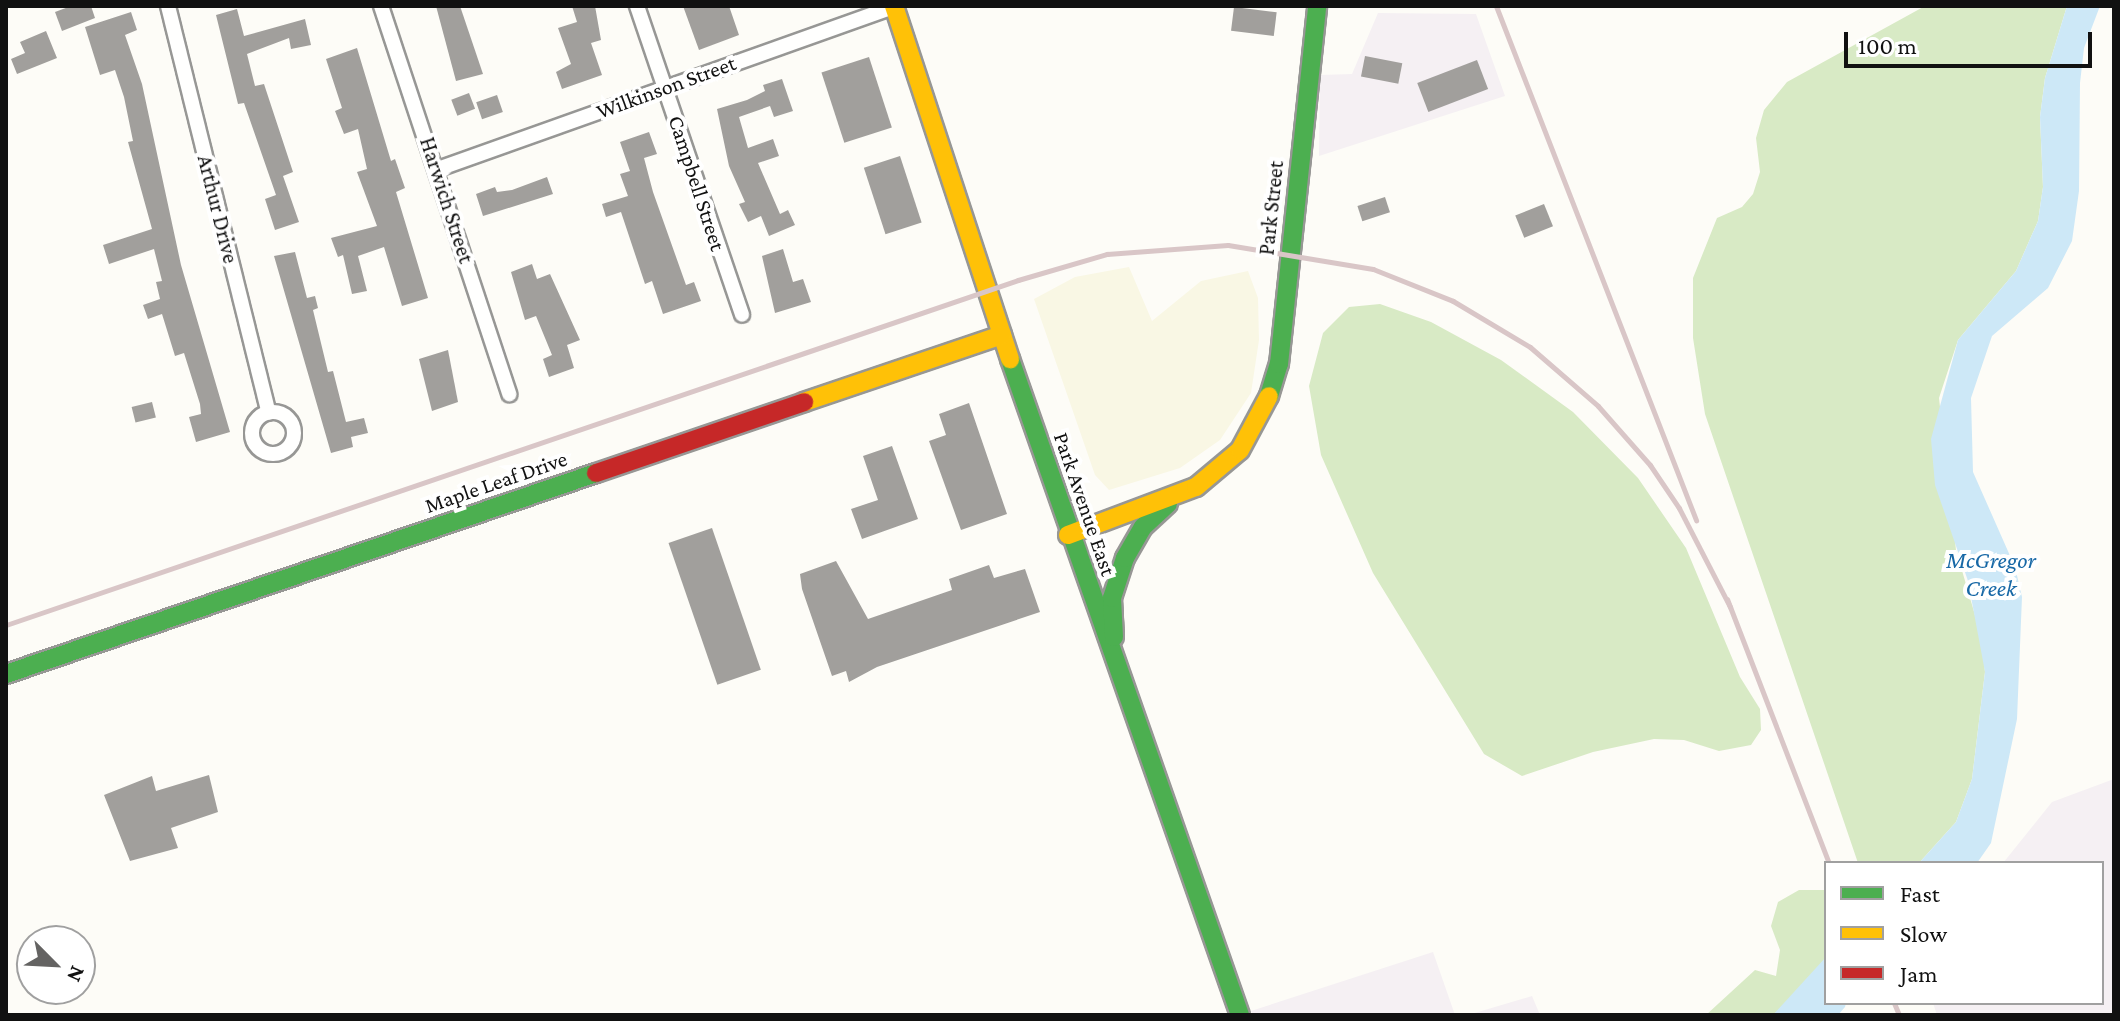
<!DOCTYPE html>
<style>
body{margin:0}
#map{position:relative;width:2120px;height:1021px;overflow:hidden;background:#fdfcf7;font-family:"Crimson Pro",serif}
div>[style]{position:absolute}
.industrial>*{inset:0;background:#f5f0f3}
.farmland>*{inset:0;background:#f9f7e4}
.forest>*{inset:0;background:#d8eac5}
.water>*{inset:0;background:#cde8f7}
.building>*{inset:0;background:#a19f9c;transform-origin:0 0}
.roads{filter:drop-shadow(2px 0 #979795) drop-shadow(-2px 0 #979795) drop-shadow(0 2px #979795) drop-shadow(0 -2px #979795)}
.street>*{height:14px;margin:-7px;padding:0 7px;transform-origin:7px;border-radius:7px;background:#fffffe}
.street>.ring{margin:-7px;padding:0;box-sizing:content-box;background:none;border:14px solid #fffffe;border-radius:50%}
.fast>*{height:18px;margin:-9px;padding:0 9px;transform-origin:9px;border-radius:9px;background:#4caf50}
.slow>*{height:18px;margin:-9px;padding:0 9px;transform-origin:9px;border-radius:9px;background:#ffc107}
.jam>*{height:18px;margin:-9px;padding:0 9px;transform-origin:9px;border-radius:9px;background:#c62828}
.rail>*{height:5px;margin:-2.5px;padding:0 2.5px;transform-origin:2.5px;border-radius:2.5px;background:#d9c6c7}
span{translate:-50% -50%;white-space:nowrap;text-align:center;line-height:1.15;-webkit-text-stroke:8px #fff;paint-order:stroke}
.street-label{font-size:22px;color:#111}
.water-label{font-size:24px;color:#1768a6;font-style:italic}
.frame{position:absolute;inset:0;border:8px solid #111;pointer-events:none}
.legend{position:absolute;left:1824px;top:861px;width:280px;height:144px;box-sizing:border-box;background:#fff;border:2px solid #a0a0a0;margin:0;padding:10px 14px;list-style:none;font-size:24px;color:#111}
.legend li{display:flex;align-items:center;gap:16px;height:40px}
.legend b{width:40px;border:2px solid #a0a0a0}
.north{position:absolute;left:16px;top:925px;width:80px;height:80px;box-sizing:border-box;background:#fff;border:2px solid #a0a0a0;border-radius:50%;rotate:114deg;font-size:22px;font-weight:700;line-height:32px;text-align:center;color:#111}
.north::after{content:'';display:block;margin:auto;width:28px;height:36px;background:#646362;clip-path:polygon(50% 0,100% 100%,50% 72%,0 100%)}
.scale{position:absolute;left:1844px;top:32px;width:248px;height:36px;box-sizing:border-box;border:4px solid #111;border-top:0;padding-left:10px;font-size:24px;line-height:28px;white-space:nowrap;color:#111;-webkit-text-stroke:6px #fff;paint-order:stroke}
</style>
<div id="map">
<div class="industrial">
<div style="clip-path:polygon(1378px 13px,1476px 14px,1505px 96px,1319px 156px,1320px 75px,1352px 74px)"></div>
<div style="clip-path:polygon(2114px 779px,2114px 1015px,1937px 1015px,1933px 1003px,2102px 1003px,2102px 863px,2003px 863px,2052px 802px)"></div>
<div style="clip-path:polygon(1433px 952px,1455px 1015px,1253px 1015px,1251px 1011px)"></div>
<div style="clip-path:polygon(1532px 996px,1540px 1015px,1468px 1015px)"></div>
</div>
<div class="farmland">
<div style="clip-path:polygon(1129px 267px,1152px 321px,1201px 281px,1248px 271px,1258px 298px,1259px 340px,1251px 393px,1220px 440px,1180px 468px,1109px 490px,1095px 475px,1034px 299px,1075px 277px)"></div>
</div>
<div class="forest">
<div style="clip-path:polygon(1925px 6px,2067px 6px,2045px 78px,2040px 117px,2043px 187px,2038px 221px,2016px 271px,1958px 340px,1939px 398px,1956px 550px,1982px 639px,1985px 672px,1972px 779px,1956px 822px,1919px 863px,1858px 863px,1705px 414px,1693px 338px,1693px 278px,1717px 218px,1742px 207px,1753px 194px,1760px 172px,1756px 138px,1764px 110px,1787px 82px)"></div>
<div style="clip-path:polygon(1380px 304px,1431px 322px,1501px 360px,1573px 412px,1638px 478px,1686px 548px,1740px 677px,1760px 709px,1761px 730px,1751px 745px,1719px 751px,1684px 740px,1654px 739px,1593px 752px,1522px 776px,1484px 754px,1373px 573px,1321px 455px,1309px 386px,1323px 333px,1349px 307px)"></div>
<div style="clip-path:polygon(1799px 890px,1826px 890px,1826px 957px,1805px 985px,1773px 1015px,1706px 1015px,1755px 970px,1776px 976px,1780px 950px,1771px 926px,1778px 902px)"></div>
</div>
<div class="water">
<div style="clip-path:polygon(2067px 6px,2100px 6px,2084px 48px,2080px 83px,2079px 191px,2072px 241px,2048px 288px,1992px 336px,1971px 398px,1973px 472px,2015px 567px,2022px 597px,2017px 719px,1991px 843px,1977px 863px,1919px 863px,1956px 822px,1972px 779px,1985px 672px,1968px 581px,1935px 485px,1931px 439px,1958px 340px,2016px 271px,2038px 221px,2043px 187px,2040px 117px,2045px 78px)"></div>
<div style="clip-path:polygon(1826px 957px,1826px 1003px,1846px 1003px,1845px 1007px,1838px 1015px,1773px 1015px)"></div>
</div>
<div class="building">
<div style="clip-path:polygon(71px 6px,91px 6px,95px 18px,62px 31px,55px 12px)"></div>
<div style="clip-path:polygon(436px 6px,460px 6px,483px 74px,456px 81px)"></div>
<div style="clip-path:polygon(572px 6px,595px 6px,601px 40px,591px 43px,602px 75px,562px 89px,556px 72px,571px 64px,558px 28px,577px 22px)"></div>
<div style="clip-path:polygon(683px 6px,729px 6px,739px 35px,699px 50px)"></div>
<div style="left:1234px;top:7px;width:43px;height:24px;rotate:7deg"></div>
<div style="clip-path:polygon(237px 9px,244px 36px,305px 19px,311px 45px,291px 49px,289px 38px,247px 54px,255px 86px,264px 84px,293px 172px,283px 176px,299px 222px,275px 230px,265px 199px,276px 195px,244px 103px,238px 104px,216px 15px)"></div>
<div style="clip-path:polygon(131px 12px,137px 30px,125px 35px,142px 84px,181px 265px,230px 432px,196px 442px,189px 417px,201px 414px,200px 404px,184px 353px,175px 356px,162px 314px,148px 319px,143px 305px,160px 299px,156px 282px,162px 281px,154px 249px,109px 264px,103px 245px,152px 229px,128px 142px,133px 141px,124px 97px,115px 70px,100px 75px,85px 27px)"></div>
<div style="clip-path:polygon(46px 31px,57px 58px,17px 74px,11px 59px,25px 53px,20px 42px)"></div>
<div style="clip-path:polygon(357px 48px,391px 161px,395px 159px,405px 188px,396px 192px,428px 298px,402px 306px,384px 247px,358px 256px,367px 291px,352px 294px,343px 255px,338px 257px,331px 238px,377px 226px,357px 172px,367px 169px,358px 129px,344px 134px,335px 111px,342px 108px,326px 59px)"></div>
<div style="left:1365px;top:56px;width:38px;height:21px;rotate:11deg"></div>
<div style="left:869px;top:57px;width:74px;height:50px;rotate:72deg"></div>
<div style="left:1477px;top:60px;width:31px;height:64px;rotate:69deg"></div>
<div style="clip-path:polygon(782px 79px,793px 111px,774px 117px,770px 106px,739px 117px,748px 148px,773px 139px,779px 156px,758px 163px,780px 214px,788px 210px,795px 225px,769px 236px,761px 216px,748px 222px,739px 204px,745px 202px,729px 166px,717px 109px,747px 100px,765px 91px,763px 85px)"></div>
<div style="left:469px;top:93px;width:17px;height:19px;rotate:69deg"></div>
<div style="left:497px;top:95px;width:18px;height:22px;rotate:71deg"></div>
<div style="clip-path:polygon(649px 132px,657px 154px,644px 158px,653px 192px,686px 285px,694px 282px,701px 301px,663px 314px,652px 281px,645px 284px,621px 212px,606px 217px,602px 204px,628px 196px,620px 174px,630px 171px,620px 142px)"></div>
<div style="left:900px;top:156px;width:70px;height:38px;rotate:72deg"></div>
<div style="clip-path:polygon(547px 177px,553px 194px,483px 216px,476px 194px,495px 187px,497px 192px,512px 190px)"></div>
<div style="left:1385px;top:197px;width:16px;height:29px;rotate:72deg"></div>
<div style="left:1544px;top:204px;width:24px;height:31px;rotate:68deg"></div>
<div style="clip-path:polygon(783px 249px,793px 282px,803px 279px,811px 302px,775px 313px,762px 256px)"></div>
<div style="clip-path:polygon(295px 252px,307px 298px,315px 296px,318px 308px,313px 310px,328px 372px,333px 371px,346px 422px,364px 418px,368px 433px,351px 437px,353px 447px,331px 453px,274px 256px)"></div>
<div style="clip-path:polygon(532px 264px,537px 279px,550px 274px,580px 340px,567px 345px,574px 368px,549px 377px,543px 359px,552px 355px,536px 316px,525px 320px,511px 272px)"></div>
<div style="clip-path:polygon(448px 350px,458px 402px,432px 411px,419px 359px)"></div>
<div style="left:152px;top:402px;width:16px;height:21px;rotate:76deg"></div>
<div style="clip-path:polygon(969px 403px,1007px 514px,961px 530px,929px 441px,946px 435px,939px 414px)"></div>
<div style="clip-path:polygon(892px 446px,918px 519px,862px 539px,851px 509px,878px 500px,863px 456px)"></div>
<div style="left:712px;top:528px;width:150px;height:46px;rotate:71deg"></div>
<div style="clip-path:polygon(836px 561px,868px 619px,952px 590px,949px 579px,989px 565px,994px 578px,1025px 569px,1040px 612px,877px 667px,849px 682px,846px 671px,832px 676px,802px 589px,800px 574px)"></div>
<div style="clip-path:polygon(209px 775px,218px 812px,171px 828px,178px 848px,130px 861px,104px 795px,152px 776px,156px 791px)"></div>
</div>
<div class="roads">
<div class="street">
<div style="left:168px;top:6px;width:419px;rotate:76.1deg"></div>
<div style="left:381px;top:6px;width:409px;rotate:71.7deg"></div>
<div style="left:637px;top:6px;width:326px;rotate:71.2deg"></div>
<div style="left:438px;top:169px;width:484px;rotate:-19.6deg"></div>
<div class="ring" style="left:252px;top:412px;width:28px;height:28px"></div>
</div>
<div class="fast">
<div style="left:1010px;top:359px;width:695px;rotate:70.68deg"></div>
<div style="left:1269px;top:396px;width:34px;rotate:-73deg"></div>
<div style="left:1279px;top:364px;width:360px;rotate:-83.9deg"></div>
<div style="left:1114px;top:637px;width:39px;rotate:-93deg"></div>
<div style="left:1112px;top:598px;width:42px;rotate:-72deg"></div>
<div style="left:1125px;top:558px;width:36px;rotate:-60deg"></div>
<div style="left:1143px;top:527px;width:34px;rotate:-43deg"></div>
<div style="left:6px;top:674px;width:623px;rotate:-18.81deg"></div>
</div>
<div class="slow">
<div style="left:894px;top:6px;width:372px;rotate:71.8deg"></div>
<div style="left:804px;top:402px;width:209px;rotate:-18.7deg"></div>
<div style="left:1068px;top:535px;width:137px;rotate:-20.6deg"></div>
<div style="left:1196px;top:487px;width:57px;rotate:-40.1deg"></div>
<div style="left:1240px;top:450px;width:61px;rotate:-61.8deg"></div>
</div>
<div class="jam">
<div style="left:596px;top:473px;width:220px;rotate:-18.8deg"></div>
</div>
</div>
<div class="rail">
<div style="left:1496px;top:6px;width:552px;rotate:68.74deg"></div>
<div style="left:1727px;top:599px;width:283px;rotate:68.9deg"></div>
<div style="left:6px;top:625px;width:1069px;rotate:-18.82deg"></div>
<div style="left:1018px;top:280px;width:93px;rotate:-16.3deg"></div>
<div style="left:1107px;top:254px;width:121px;rotate:-4.3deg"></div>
<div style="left:1228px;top:245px;width:147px;rotate:9.4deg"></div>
<div style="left:1373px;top:269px;width:86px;rotate:21.8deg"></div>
<div style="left:1453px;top:301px;width:90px;rotate:30.9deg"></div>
<div style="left:1530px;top:347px;width:90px;rotate:40.9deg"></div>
<div style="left:1598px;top:406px;width:79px;rotate:48.6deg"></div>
<div style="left:1650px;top:465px;width:52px;rotate:56deg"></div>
<div style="left:1679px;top:508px;width:111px;rotate:62.7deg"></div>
<div style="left:1894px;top:1003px;width:13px;rotate:67deg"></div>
</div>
<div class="street-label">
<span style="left:666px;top:87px;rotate:-20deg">Wilkinson Street</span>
<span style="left:697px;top:183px;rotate:72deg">Campbell Street</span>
<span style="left:447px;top:200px;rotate:72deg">Harwich Street</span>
<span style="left:1271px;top:208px;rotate:-84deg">Park Street</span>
<span style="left:218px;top:209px;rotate:76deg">Arthur Drive</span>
<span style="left:496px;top:482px;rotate:-19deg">Maple Leaf Drive</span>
<span style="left:1085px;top:504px;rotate:71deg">Park Avenue East</span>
</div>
<div class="water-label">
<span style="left:1991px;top:574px">McGregor<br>Creek</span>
</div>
<div class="frame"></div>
<ul class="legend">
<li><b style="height:10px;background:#4caf50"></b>Fast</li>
<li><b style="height:10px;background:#ffc107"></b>Slow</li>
<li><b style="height:10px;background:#c62828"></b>Jam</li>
</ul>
<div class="north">N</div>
<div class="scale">100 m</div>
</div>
